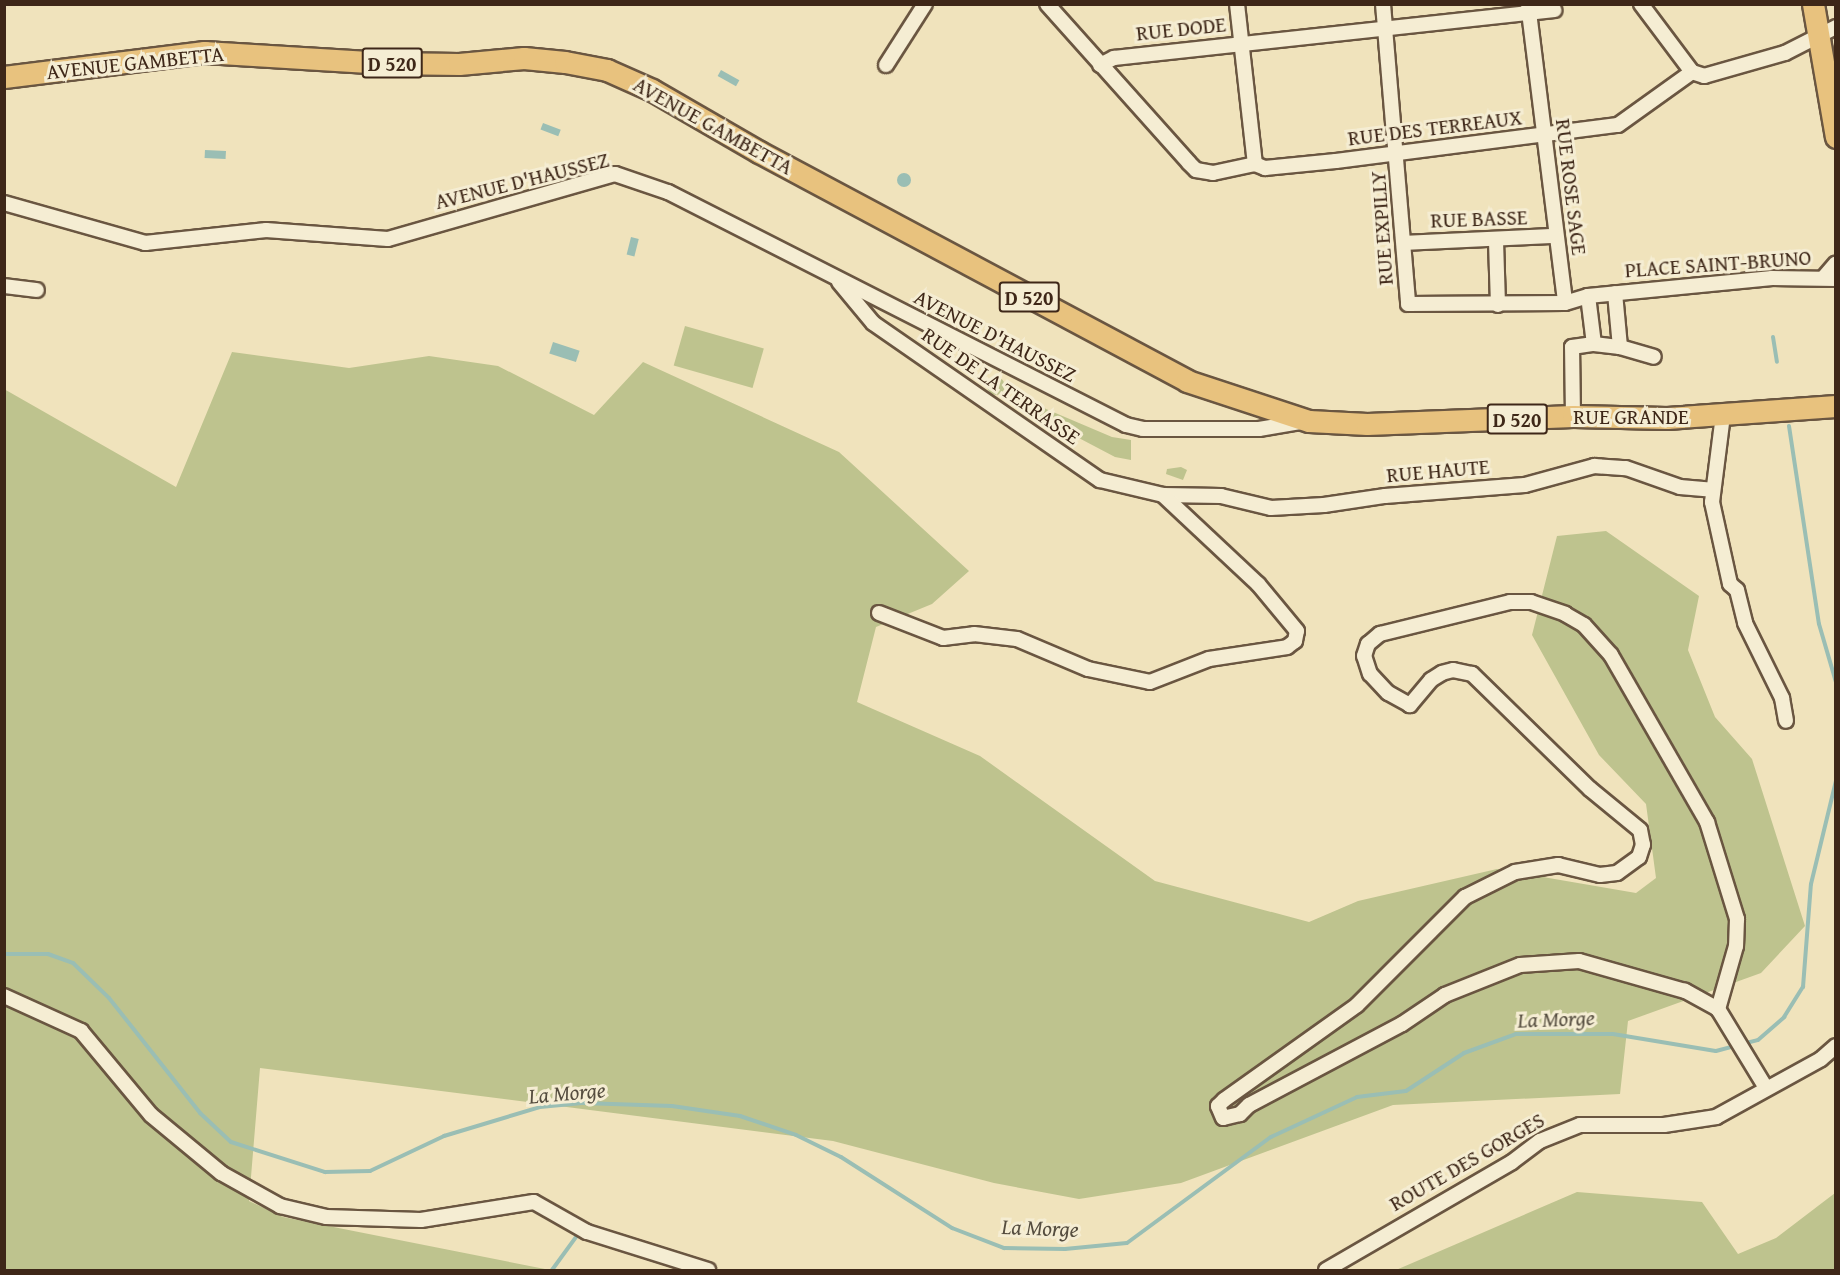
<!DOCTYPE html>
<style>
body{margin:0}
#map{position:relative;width:1840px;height:1275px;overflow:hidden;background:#f0e3bc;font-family:"Gentium Book Plus",serif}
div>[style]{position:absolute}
.green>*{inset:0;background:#bec38e;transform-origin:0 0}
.round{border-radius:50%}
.water>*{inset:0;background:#9abeb4;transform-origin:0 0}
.stream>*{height:4px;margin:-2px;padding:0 2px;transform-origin:2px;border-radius:2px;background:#9abeb4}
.roads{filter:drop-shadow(2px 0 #6a5641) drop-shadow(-2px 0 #6a5641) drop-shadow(0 2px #6a5641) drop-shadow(0 -2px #6a5641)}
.minor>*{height:14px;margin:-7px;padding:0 7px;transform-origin:7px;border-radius:7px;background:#f5edd3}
.primary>*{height:21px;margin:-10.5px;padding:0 10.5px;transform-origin:10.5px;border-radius:10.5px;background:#e8c27e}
span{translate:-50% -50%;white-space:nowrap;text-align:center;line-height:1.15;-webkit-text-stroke:6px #f5edd3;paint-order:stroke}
.shield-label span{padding:2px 4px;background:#f5edd3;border:2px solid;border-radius:4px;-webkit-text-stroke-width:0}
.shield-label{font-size:20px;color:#3e2718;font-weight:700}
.street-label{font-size:21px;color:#3e2718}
.water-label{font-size:22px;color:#554d3f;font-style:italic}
.frame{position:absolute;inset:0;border:6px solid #3e2718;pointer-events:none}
</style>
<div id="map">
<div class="green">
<div style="left:685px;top:326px;width:82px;height:41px;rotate:16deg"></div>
<div style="clip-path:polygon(232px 352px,349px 368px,429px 356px,498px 366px,594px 415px,643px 362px,839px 452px,969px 571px,932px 604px,876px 627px,857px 702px,980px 756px,1155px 881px,1309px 922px,1358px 901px,1497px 869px,1636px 893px,1656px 878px,1646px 804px,1599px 755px,1532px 635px,1557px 536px,1606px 531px,1699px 596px,1688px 650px,1715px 717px,1752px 759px,1805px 926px,1761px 973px,1628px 1021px,1620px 1094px,1393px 1105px,1181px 1183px,1079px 1199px,994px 1183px,833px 1141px,260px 1068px,249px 1201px,283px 1217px,550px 1270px,5px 1270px,4px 389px,176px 487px)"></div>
<div class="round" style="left:987px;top:377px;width:18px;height:18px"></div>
<div style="clip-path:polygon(1028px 396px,1046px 409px,1112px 437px,1131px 440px,1131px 460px,1115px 457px,1037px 416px,1041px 411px,1026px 399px)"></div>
<div style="clip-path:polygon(1181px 467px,1187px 470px,1183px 480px,1166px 474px,1167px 469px)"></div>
<div style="clip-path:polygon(1577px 1192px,1702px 1202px,1738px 1254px,1776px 1238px,1835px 1193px,1835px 1270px,1396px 1270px)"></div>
</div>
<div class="water">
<div style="left:721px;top:70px;width:21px;height:7px;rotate:29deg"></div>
<div style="left:543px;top:123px;width:19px;height:7px;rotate:21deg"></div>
<div style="left:205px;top:150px;width:21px;height:8px;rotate:3deg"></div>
<div class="round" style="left:897px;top:173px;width:14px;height:14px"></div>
<div style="left:631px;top:237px;width:8px;height:18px;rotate:14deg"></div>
<div style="left:553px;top:342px;width:28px;height:12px;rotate:18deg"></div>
</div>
<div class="stream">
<div style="left:1773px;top:337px;width:25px;rotate:81deg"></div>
<div style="left:1789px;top:426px;width:200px;rotate:81.4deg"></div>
<div style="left:1819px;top:624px;width:60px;rotate:73.7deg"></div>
<div style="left:4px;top:954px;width:44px"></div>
<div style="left:48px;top:954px;width:27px;rotate:20deg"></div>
<div style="left:73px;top:963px;width:50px;rotate:44.2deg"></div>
<div style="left:109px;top:998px;width:147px;rotate:51.6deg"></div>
<div style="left:200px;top:1113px;width:42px;rotate:43.1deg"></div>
<div style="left:231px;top:1142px;width:99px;rotate:17.7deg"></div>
<div style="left:325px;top:1172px;width:45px;rotate:-1.3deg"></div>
<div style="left:370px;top:1171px;width:82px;rotate:-25.3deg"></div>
<div style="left:444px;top:1136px;width:100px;rotate:-16.8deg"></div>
<div style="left:540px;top:1107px;width:42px;rotate:-5.4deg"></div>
<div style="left:582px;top:1103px;width:90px;rotate:1.9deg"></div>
<div style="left:672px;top:1106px;width:69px;rotate:8.4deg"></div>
<div style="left:740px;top:1116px;width:59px;rotate:18.7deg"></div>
<div style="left:796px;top:1135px;width:50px;rotate:26.1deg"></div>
<div style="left:841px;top:1157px;width:132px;rotate:32.6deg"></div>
<div style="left:952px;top:1228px;width:56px;rotate:21deg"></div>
<div style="left:1004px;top:1248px;width:61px;rotate:0.9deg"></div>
<div style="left:1065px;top:1249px;width:62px;rotate:-5.5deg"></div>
<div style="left:1127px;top:1243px;width:179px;rotate:-36.4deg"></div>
<div style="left:1271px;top:1137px;width:95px;rotate:-24.9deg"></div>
<div style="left:1357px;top:1097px;width:49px;rotate:-7deg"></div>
<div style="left:1406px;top:1091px;width:69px;rotate:-33.2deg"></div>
<div style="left:1464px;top:1053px;width:55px;rotate:-20.1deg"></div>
<div style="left:1516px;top:1034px;width:97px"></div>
<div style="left:1613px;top:1034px;width:104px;rotate:9.4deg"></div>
<div style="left:1716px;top:1051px;width:20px;rotate:-15deg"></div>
<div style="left:1742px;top:1044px;width:16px;rotate:-14deg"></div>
<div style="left:1758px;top:1040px;width:35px;rotate:-41deg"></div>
<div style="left:1784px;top:1017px;width:36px;rotate:-58deg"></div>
<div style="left:1803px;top:987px;width:103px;rotate:-85.6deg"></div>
<div style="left:1811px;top:884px;width:106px;rotate:-76.4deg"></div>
<div style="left:552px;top:1270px;width:41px;rotate:-54deg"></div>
</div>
<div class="roads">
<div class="minor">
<div style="left:1047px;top:4px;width:213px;rotate:48.2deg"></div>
<div style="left:1189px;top:163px;width:10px;rotate:45deg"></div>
<div style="left:1196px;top:170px;width:17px;rotate:10deg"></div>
<div style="left:1213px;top:173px;width:43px;rotate:-12.1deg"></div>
<div style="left:1255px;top:164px;width:11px;rotate:22deg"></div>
<div style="left:1265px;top:168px;width:71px;rotate:-5.6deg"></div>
<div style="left:1336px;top:161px;width:284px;rotate:-7.3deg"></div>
<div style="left:1618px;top:125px;width:91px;rotate:-35.6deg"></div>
<div style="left:1692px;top:72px;width:13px;rotate:18deg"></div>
<div style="left:1704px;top:76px;width:84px;rotate:-15.9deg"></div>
<div style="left:1785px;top:53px;width:57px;rotate:-27deg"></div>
<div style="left:1237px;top:4px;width:161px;rotate:83.6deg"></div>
<div style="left:1383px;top:4px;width:301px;rotate:85.2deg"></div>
<div style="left:1528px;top:4px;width:301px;rotate:82.9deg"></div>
<div style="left:1641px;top:4px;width:85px;rotate:53.1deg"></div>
<div style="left:886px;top:65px;width:72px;rotate:-57.4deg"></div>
<div style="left:1100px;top:65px;width:16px;rotate:-27deg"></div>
<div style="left:1114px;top:58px;width:443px;rotate:-6.2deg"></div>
<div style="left:4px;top:203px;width:147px;rotate:15.8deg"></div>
<div style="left:145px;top:243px;width:122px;rotate:-6.1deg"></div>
<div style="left:266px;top:230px;width:122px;rotate:4.2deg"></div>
<div style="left:388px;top:239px;width:236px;rotate:-16deg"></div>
<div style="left:615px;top:174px;width:56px;rotate:18.8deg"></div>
<div style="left:668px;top:192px;width:514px;rotate:26.96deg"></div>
<div style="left:1126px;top:425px;width:17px;rotate:13deg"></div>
<div style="left:1143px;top:429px;width:116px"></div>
<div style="left:1259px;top:429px;width:49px;rotate:-9.5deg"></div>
<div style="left:1496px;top:241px;width:64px;rotate:88.2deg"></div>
<div style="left:1404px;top:243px;width:151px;rotate:-2.7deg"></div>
<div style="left:1824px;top:277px;width:18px;rotate:-49deg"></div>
<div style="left:839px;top:282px;width:53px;rotate:50.3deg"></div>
<div style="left:873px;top:323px;width:276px;rotate:34.7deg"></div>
<div style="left:1100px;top:480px;width:65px;rotate:13.4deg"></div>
<div style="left:1163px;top:495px;width:58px;rotate:1deg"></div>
<div style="left:1221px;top:496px;width:51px;rotate:13.5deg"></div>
<div style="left:1271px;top:508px;width:53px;rotate:-3.2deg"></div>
<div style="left:1324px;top:505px;width:62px;rotate:-8.4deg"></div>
<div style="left:1385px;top:496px;width:140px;rotate:-4.5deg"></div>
<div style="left:1525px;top:485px;width:72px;rotate:-15.4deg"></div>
<div style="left:1594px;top:466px;width:32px;rotate:4deg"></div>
<div style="left:1626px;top:468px;width:57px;rotate:19.4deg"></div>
<div style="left:1680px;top:487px;width:32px;rotate:5deg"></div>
<div style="left:4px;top:286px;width:33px;rotate:7deg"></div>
<div style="left:1588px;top:296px;width:48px;rotate:82.9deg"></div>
<div style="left:1594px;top:344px;width:26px;rotate:7deg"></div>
<div style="left:1620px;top:347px;width:54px;rotate:-95.3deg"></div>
<div style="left:1408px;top:304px;width:157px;rotate:-0.4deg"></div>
<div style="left:1565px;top:303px;width:24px;rotate:-17deg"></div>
<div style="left:1588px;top:296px;width:185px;rotate:-5.6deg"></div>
<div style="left:1772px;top:278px;width:64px;rotate:0.9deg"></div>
<div style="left:1620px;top:347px;width:35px;rotate:16deg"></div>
<div style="left:1723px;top:415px;width:88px;rotate:97.2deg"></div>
<div style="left:1712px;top:502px;width:84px;rotate:77.6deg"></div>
<div style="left:1730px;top:584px;width:9px;rotate:41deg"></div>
<div style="left:1737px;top:590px;width:34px;rotate:76deg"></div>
<div style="left:1745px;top:623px;width:84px;rotate:63.7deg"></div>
<div style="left:1782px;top:698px;width:23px;rotate:80deg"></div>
<div style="left:1573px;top:416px;width:69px;rotate:-90.8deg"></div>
<div style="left:1572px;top:347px;width:22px;rotate:-8deg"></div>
<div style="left:1510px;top:602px;width:21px"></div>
<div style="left:1531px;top:602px;width:36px;rotate:19deg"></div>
<div style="left:1565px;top:614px;width:22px;rotate:30deg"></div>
<div style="left:1584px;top:625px;width:40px;rotate:48deg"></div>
<div style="left:1611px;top:655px;width:193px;rotate:60.1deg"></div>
<div style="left:1707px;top:822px;width:102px;rotate:72.8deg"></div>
<div style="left:1737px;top:919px;width:27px;rotate:92deg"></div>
<div style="left:1736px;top:946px;width:66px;rotate:105.9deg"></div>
<div style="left:1718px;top:1009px;width:38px;rotate:-151deg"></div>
<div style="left:1685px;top:991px;width:110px;rotate:-164.2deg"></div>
<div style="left:1579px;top:961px;width:59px;rotate:176.1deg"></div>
<div style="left:1520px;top:965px;width:81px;rotate:158.2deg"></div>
<div style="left:1445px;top:995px;width:52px;rotate:146deg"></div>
<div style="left:1402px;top:1024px;width:173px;rotate:152.1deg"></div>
<div style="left:1249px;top:1105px;width:13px;rotate:135deg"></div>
<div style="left:1240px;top:1114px;width:17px;rotate:167deg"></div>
<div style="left:1223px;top:1118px;width:13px;rotate:-113deg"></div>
<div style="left:1218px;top:1106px;width:8px;rotate:-45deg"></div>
<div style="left:1224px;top:1100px;width:163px;rotate:-35.5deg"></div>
<div style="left:1357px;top:1005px;width:153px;rotate:-45deg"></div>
<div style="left:1465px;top:897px;width:56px;rotate:-26.6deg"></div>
<div style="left:1515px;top:872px;width:44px;rotate:-9.2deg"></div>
<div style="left:1558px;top:865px;width:43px;rotate:13.4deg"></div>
<div style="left:1600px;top:875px;width:17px;rotate:-7deg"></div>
<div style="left:1617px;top:873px;width:27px;rotate:-36deg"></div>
<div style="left:1639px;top:857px;width:13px;rotate:-72deg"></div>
<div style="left:1643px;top:845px;width:15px;rotate:-101deg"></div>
<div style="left:1640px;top:830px;width:65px;rotate:-140.6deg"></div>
<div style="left:1590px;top:789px;width:165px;rotate:-135.7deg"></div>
<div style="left:1472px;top:674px;width:19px;rotate:-168deg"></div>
<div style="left:1453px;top:670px;width:11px;rotate:165deg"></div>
<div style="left:1442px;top:673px;width:13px;rotate:148deg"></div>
<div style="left:1431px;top:680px;width:33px;rotate:130deg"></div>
<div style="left:1410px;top:705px;width:25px;rotate:-151deg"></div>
<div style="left:1388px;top:693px;width:26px;rotate:-133deg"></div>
<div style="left:1370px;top:674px;width:19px;rotate:-108deg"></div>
<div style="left:1364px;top:656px;width:13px;rotate:-72deg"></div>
<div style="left:1368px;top:644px;width:16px;rotate:-40deg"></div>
<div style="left:1380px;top:634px;width:134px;rotate:-13.8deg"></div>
<div style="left:879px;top:613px;width:69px;rotate:21.3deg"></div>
<div style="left:943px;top:638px;width:31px;rotate:-7deg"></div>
<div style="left:974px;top:634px;width:43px;rotate:6.6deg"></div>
<div style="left:1017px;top:639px;width:77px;rotate:22.9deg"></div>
<div style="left:1088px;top:669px;width:63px;rotate:11.8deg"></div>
<div style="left:1150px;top:682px;width:63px;rotate:-21.3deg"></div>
<div style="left:1209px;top:659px;width:79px;rotate:-8.7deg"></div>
<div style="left:1287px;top:647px;width:10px;rotate:-37deg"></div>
<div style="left:1295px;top:641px;width:10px;rotate:-79deg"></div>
<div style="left:1297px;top:631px;width:61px;rotate:-129.7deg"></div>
<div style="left:1258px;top:584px;width:130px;rotate:-136.9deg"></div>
<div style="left:4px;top:996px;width:85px;rotate:24.4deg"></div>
<div style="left:81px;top:1031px;width:109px;rotate:50.2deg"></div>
<div style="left:151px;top:1115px;width:91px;rotate:39.6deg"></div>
<div style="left:221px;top:1173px;width:68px;rotate:29.2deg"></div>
<div style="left:280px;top:1206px;width:47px;rotate:13.4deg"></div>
<div style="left:326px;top:1217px;width:95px;rotate:1.8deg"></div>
<div style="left:421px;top:1220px;width:114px;rotate:-9.1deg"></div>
<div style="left:534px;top:1202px;width:61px;rotate:29.5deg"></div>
<div style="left:587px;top:1232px;width:127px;rotate:17.4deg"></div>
<div style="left:1718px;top:1009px;width:92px;rotate:58.7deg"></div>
<div style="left:1326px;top:1270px;width:215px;rotate:-30.1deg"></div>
<div style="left:1512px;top:1162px;width:35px;rotate:-37deg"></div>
<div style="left:1540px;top:1141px;width:43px;rotate:-21.8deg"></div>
<div style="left:1580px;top:1125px;width:84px"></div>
<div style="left:1664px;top:1125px;width:53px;rotate:-8.7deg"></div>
<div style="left:1716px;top:1117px;width:120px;rotate:-28.9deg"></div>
<div style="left:1821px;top:1059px;width:20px;rotate:-41deg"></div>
</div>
<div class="primary">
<div style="left:1813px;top:4px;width:135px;rotate:80.2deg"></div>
<div style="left:4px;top:77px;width:202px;rotate:-7.1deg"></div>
<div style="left:204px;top:52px;width:181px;rotate:3.5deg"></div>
<div style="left:385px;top:63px;width:74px;rotate:0.8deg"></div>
<div style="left:459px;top:64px;width:65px;rotate:-5.3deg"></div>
<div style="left:524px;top:58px;width:41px;rotate:5.6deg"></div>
<div style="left:565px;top:62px;width:43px;rotate:10.8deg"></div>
<div style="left:607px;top:70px;width:49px;rotate:24deg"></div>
<div style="left:652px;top:90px;width:124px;rotate:30.1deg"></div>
<div style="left:759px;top:152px;width:485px;rotate:28.1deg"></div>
<div style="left:1187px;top:381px;width:128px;rotate:18.2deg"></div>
<div style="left:1309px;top:421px;width:58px;rotate:3deg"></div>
<div style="left:1367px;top:424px;width:206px;rotate:-2.2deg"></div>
<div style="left:1573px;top:416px;width:94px;rotate:1.2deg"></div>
<div style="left:1667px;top:418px;width:169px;rotate:-4.1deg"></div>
</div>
</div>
<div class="shield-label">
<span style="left:392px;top:63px">D 520</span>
<span style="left:1029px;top:297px">D 520</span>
<span style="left:1517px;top:419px">D 520</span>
</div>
<div class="street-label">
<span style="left:1181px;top:29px;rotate:-6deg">RUE DODE</span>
<span style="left:135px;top:63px;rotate:-6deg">AVENUE GAMBETTA</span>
<span style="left:713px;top:126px;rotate:29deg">AVENUE GAMBETTA</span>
<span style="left:1435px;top:128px;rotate:-7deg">RUE DES TERREAUX</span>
<span style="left:522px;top:181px;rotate:-14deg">AVENUE D'HAUSSEZ</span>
<span style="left:1571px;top:187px;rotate:83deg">RUE ROSE SAGE</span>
<span style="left:1479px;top:219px;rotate:-2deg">RUE BASSE</span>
<span style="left:1382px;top:228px;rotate:-94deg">RUE EXPILLY</span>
<span style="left:1718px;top:264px;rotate:-4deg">PLACE SAINT-BRUNO</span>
<span style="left:995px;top:336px;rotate:27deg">AVENUE D'HAUSSEZ</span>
<span style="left:1001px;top:386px;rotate:35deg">RUE DE LA TERRASSE</span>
<span style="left:1631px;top:417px">RUE GRANDE</span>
<span style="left:1438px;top:471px;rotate:-5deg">RUE HAUTE</span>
<span style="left:1467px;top:1162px;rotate:-30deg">ROUTE DES GORGES</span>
</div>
<div class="water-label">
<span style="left:1556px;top:1019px;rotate:-2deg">La Morge</span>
<span style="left:567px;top:1093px;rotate:-5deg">La Morge</span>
<span style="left:1040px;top:1228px;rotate:2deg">La Morge</span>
</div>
<div class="frame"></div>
</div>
